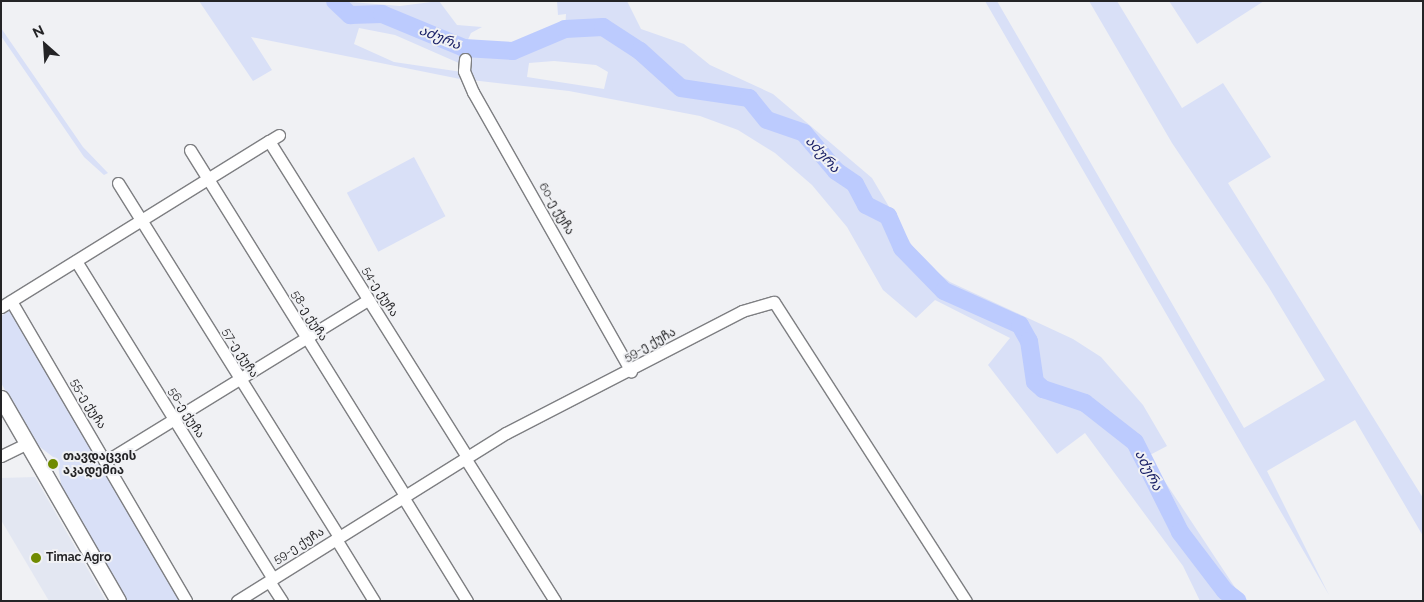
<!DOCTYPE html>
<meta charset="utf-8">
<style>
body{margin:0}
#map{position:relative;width:1424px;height:602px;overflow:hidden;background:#f0f1f4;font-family:Raleway,"Noto Sans Georgian",sans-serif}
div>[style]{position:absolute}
.built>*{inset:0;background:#e3e7f2}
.green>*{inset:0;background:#d9e0f7;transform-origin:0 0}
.river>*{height:18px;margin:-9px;padding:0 9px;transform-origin:9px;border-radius:9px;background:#bccbfe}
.roads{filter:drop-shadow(1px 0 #7e7f82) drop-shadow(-1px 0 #7e7f82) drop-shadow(0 1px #7e7f82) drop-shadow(0 -1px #7e7f82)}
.street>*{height:11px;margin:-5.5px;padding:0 5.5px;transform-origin:5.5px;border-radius:5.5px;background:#fff}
.secondary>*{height:15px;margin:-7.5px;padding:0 7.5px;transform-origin:7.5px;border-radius:7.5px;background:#fff}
.dots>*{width:14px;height:14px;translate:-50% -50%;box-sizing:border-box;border:2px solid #f0f1f4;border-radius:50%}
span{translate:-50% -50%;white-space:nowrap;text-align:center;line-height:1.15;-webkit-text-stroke:4px #f0f1f4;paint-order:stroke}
.street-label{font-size:12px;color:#242426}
.poi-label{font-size:12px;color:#242426;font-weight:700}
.left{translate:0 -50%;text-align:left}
.water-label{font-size:14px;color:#1b2268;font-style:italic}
.frame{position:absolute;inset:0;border:2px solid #242426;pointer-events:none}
.north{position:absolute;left:20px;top:20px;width:50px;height:50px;-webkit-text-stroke:4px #f0f1f4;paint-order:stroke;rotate:334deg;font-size:14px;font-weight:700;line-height:20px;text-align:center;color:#242426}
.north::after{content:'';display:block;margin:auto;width:18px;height:22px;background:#242426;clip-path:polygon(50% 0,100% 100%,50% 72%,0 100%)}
</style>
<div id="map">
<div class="built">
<div style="clip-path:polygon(35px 477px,106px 601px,49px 601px,1px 520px,1px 478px)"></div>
</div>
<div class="green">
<div style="clip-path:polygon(199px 1px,330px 1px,349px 18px,383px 17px,465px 50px,461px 64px,395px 35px,359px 28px,354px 44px,394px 62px,462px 72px,465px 80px,251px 37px,272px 70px,253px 81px)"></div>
<div style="clip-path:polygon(339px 1px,400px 6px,439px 1px,457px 25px,482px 27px,471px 33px,465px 46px,382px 10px,351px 12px)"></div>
<div style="clip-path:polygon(evenodd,557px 1px,627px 1px,641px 29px,684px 44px,710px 65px,773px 94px,872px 178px,920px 259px,950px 282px,1073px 339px,1101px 357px,1143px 405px,1167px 446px,1148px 456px,1244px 601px,1200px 601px,1183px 566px,1085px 433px,1057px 454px,988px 365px,1010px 338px,935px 300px,916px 318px,883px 290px,847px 227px,812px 185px,775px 153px,738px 130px,700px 116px,569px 91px,471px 80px,467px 71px,469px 48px,513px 51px,565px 29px,566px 14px,558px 15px,557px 1px,554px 61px,596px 65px,608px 72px,604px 89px,527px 77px,529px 63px,554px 61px)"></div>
<div style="clip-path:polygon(985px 1px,997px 1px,1244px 428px,1325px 380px,1268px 286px,1172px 143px,1089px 1px,1117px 1px,1182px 108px,1223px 83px,1271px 157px,1228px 183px,1423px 498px,1423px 536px,1355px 420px,1267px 471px,1329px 595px)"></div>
<div style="clip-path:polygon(1169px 1px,1264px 1px,1197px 44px)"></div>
<div style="clip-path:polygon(1px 28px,83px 147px,108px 173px,104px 175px,84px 157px,1px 36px)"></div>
<div style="left:414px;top:157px;width:67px;height:76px;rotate:62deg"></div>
<div style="clip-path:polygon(11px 310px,188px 601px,124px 601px,62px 490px,57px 460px,36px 444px,1px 383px,1px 316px)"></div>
</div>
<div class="river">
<div style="left:335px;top:1px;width:21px;rotate:43deg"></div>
<div style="left:350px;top:15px;width:32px;rotate:-2deg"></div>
<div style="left:382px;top:14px;width:89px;rotate:22.5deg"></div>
<div style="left:464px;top:48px;width:49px;rotate:3.5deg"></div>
<div style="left:513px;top:51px;width:56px;rotate:-22.9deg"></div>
<div style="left:565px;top:29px;width:38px;rotate:-3deg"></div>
<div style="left:603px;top:27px;width:44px;rotate:33deg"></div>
<div style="left:640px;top:51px;width:55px;rotate:42.1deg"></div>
<div style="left:681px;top:88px;width:69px;rotate:8.4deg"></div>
<div style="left:749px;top:98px;width:28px;rotate:51deg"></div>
<div style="left:767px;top:120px;width:39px;rotate:19deg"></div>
<div style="left:804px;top:133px;width:50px;rotate:49.9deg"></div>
<div style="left:836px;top:171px;width:23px;rotate:34deg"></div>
<div style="left:855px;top:184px;width:24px;rotate:62deg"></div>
<div style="left:866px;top:205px;width:25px;rotate:27deg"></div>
<div style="left:888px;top:216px;width:35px;rotate:66deg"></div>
<div style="left:902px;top:248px;width:60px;rotate:45.7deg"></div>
<div style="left:944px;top:291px;width:83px;rotate:24.1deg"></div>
<div style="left:1020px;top:325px;width:18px;rotate:61deg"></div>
<div style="left:1029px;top:341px;width:41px;rotate:81.7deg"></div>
<div style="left:1035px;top:382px;width:11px;rotate:41deg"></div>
<div style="left:1043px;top:389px;width:44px;rotate:18.4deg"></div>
<div style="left:1085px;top:403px;width:63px;rotate:38deg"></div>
<div style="left:1135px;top:442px;width:101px;rotate:63.4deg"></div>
<div style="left:1180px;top:532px;width:74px;rotate:52.7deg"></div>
<div style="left:1225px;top:591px;width:16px;rotate:38deg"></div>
</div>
<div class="roads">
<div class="street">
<div style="left:465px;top:59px;width:12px;rotate:95deg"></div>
<div style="left:464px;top:71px;width:23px;rotate:67deg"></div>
<div style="left:473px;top:92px;width:321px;rotate:60.5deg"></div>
<div style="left:279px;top:135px;width:12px;rotate:149deg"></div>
<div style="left:269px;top:141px;width:373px;rotate:57.9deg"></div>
<div style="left:190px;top:150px;width:407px;rotate:58.1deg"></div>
<div style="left:118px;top:183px;width:417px;rotate:58deg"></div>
<div style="left:76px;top:261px;width:374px;rotate:58.2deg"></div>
<div style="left:11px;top:301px;width:347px;rotate:59.7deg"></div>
<div style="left:1px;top:307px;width:315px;rotate:-31.8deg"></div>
<div style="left:1px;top:456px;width:30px;rotate:-26deg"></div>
<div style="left:465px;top:458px;width:169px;rotate:57.8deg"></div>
<div style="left:106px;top:461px;width:308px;rotate:-31.6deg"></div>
<div style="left:403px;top:497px;width:122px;rotate:58.4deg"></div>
<div style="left:336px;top:539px;width:73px;rotate:58.5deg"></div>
<div style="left:269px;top:581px;width:24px;rotate:57deg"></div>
<div style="left:237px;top:601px;width:317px;rotate:-32deg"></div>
<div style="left:506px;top:433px;width:266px;rotate:-27.3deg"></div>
<div style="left:742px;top:311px;width:33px;rotate:-16deg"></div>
<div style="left:774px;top:302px;width:355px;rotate:57.3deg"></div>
</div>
<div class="secondary">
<div style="left:1px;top:398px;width:234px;rotate:60deg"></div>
</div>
</div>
<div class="dots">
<div style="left:53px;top:464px;background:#708b01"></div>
<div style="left:36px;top:558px;background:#708b01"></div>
</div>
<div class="street-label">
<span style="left:556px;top:209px;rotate:60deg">60-ე ქუჩა</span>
<span style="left:380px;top:292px;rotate:58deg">54-ე ქუჩა</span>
<span style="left:309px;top:316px;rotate:58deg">58-ე ქუჩა</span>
<span style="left:650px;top:345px;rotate:-28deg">59-ე ქუჩა</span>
<span style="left:240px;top:353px;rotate:58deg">57-ე ქუჩა</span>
<span style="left:88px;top:404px;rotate:59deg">55-ე ქუჩა</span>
<span style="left:186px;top:413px;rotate:58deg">56-ე ქუჩა</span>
<span style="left:299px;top:546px;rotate:-32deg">59-ე ქუჩა</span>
</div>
<div class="poi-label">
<span class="left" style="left:63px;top:464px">თავდაცვის<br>აკადემია</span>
<span class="left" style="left:46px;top:558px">Timac Agro</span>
</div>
<div class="water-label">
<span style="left:440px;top:37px;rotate:22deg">აძურა</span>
<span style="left:823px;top:154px;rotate:48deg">აძურა</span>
<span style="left:1149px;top:470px;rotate:63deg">აძურა</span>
</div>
<div class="frame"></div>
<div class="north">N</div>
</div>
